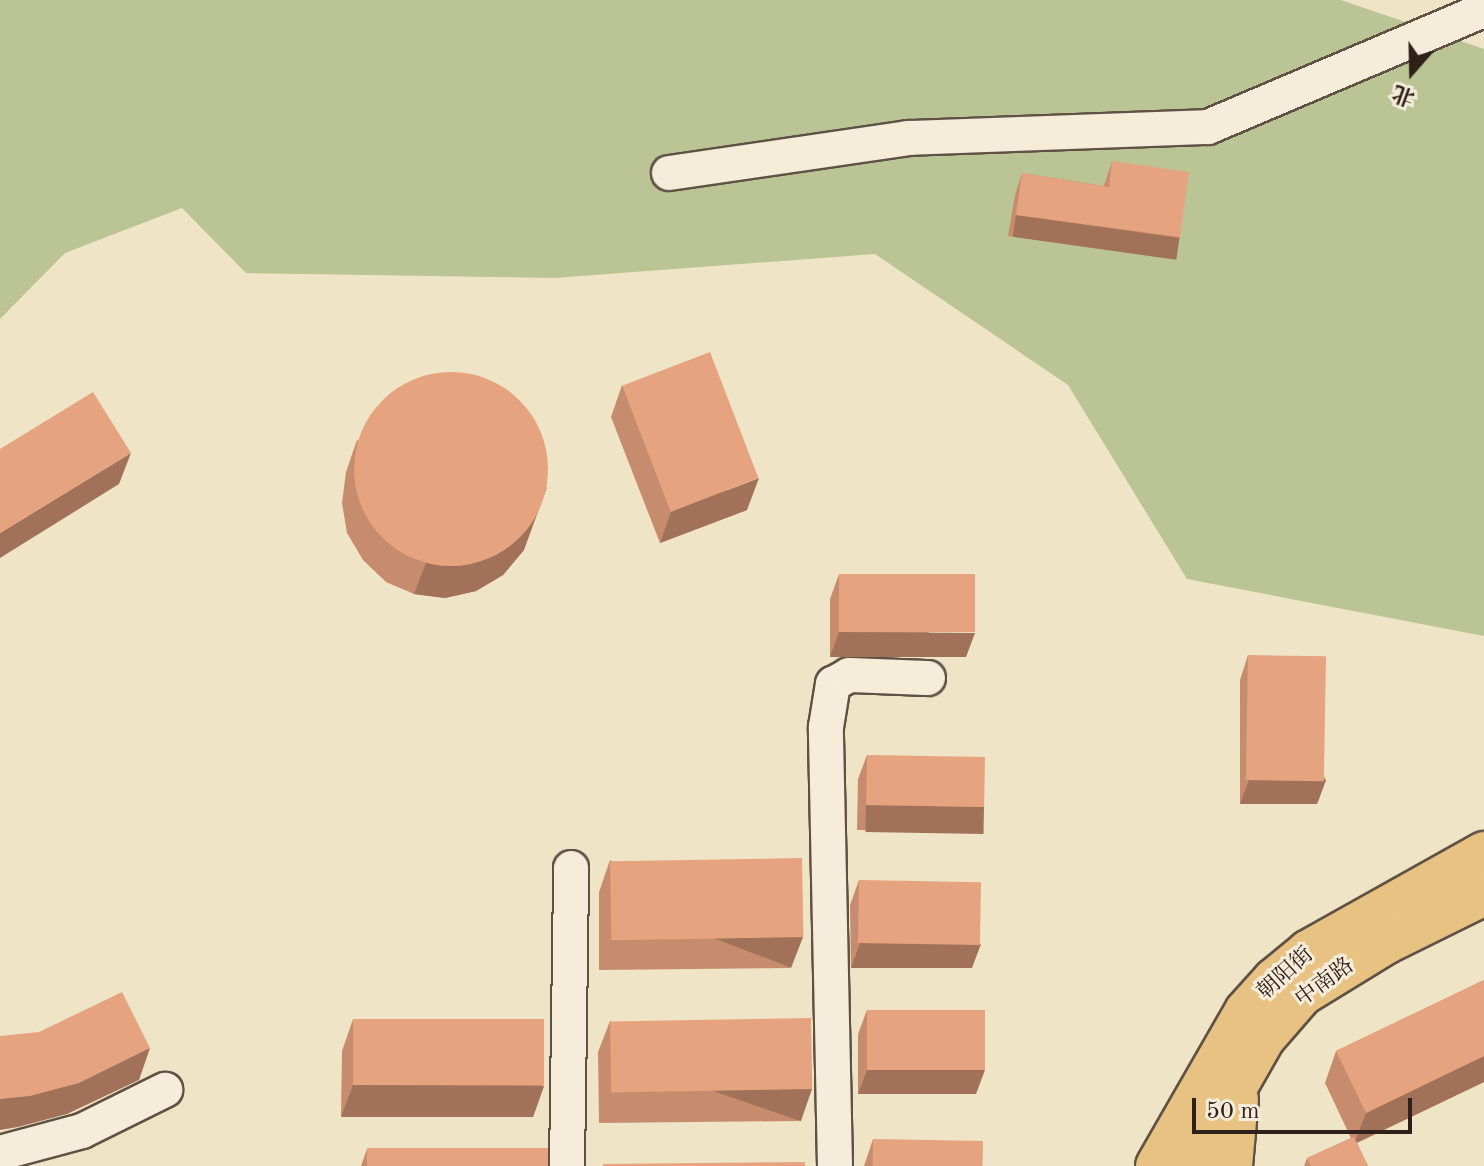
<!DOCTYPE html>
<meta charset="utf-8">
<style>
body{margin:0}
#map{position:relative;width:1484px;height:1166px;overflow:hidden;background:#efe4c6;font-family:"Old Standard TT","Noto Serif SC",serif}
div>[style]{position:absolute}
.green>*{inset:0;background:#bbc494}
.roads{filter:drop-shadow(2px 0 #5f5144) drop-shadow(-2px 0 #5f5144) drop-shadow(0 2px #5f5144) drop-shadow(0 -2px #5f5144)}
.minor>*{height:34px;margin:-17px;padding:0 17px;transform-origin:17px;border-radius:17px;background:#f5edda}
.major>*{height:42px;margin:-21px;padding:0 21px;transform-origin:21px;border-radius:21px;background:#e8c283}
.wall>*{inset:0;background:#c68c6d}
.shaded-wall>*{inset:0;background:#a17259;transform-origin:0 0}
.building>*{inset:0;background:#e6a37f;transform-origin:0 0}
.round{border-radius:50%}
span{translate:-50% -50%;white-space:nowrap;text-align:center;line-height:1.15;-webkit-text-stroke:6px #f5edda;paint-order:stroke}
.street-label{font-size:22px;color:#2f2019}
.north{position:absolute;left:1372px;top:32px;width:80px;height:80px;-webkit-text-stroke:6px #f5edda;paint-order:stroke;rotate:200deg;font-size:22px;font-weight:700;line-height:32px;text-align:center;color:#2f2019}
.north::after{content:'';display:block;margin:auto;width:28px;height:36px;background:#2f2019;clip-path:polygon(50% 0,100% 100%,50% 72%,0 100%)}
.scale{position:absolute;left:1192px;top:1098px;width:220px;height:36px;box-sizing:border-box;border:4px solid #2f2019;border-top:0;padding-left:10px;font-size:24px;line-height:28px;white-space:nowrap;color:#2f2019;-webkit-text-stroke:6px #f5edda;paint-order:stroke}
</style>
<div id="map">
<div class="green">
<div style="clip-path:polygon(0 0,1341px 0,1484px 49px,1484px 636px,1187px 579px,1068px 385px,875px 254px,554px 278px,246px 273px,182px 208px,65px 253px,0 319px)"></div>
</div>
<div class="roads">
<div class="minor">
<div style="left:669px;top:173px;width:242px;rotate:-8.3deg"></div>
<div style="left:908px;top:138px;width:300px;rotate:-2.1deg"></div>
<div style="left:1208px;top:127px;width:300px;rotate:-23deg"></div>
<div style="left:0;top:1153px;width:85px;rotate:-15deg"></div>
<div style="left:82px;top:1131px;width:93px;rotate:-26.3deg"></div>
<div style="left:567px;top:1166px;width:298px;rotate:-89.2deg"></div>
<div style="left:835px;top:1166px;width:439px;rotate:-91.2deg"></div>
<div style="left:826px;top:727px;width:44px;rotate:-80.8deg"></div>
<div style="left:833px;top:684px;width:18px;rotate:-29deg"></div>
<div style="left:849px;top:675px;width:79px;rotate:2.2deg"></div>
</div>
<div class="major">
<div style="left:1157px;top:1166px;width:179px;rotate:-60.1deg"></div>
<div style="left:1246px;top:1011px;width:42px;rotate:-47.9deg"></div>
<div style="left:1274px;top:980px;width:45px;rotate:-39.6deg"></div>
<div style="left:1309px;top:951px;width:201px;rotate:-29.2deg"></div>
<div style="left:1191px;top:1166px;width:146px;rotate:-60.4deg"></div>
<div style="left:1263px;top:1039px;width:60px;rotate:-49.1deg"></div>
<div style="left:1302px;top:994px;width:100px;rotate:-31.5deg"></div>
<div style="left:1387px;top:942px;width:108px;rotate:-26.3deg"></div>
<div style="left:1231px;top:1166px;width:67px;rotate:-84.9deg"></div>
</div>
</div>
<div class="wall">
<div style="clip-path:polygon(1112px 161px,1180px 237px,1172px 259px,1008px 236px,1015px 195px,1022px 173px,1104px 186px)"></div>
<div style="clip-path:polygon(622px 385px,747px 510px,660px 543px,611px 417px)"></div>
<div style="clip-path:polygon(357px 440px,524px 550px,503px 575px,476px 591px,445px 598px,414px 594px,386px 582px,363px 560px,347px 533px,342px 503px,346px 472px)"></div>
<div style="clip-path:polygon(839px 574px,966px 657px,830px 657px,830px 599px)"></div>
<div style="clip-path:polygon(1248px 655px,1326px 780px,1317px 804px,1240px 804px,1240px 680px)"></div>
<div style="clip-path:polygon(867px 755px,984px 807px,976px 832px,857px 830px,858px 779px)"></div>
<div style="clip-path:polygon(610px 860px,791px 968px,599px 970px,599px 892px)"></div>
<div style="clip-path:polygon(859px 880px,972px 968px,851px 968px,850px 905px)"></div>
<div style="clip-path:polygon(1484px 980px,1484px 1082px,1357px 1143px,1368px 1166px,1304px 1166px,1307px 1158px,1351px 1138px,1325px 1083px,1336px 1051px)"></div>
<div style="clip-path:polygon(867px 1010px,976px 1094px,858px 1094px,858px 1034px)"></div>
<div style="clip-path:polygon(353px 1019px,544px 1086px,533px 1117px,341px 1117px,342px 1051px)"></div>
<div style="clip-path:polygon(610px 1021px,801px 1121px,599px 1123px,598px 1052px)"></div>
<div style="clip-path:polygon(873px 1139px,982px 1166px,864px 1166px)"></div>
<div style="clip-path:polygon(367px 1149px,548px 1166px,361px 1166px)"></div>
</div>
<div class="shaded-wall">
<div style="left:1016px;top:215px;width:165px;height:22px;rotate:8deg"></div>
<div style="clip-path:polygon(131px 453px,119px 484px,0 558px,0 533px)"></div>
<div style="clip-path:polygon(759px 478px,747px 510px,660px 543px,671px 512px)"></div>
<div style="clip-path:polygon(547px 487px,524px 550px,503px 575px,476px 591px,445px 598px,414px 594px,426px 563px)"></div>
<div style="clip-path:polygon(839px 632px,975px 633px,966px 657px,830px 657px)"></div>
<div style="clip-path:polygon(1249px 780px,1326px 780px,1317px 804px,1240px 804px)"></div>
<div style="left:866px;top:805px;width:118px;height:27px;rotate:1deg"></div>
<div style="left:803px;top:937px;width:33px;height:192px;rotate:111deg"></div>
<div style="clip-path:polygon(860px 943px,981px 944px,972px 968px,851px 968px)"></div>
<div style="clip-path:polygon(150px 1048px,139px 1080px,67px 1114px,18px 1127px,0 1130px,0 1099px)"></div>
<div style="clip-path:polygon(1484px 1056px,1484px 1082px,1354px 1144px,1366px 1113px)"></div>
<div style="clip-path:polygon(867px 1070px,985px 1070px,976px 1094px,858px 1094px)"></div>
<div style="clip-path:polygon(353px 1085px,544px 1086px,533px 1117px,341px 1117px)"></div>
<div style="left:812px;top:1089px;width:34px;height:201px;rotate:109deg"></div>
</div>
<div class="building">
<div style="clip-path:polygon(1112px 161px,1189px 172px,1180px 237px,1016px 215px,1022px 173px,1109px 187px)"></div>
<div style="left:710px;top:352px;width:135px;height:94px;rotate:69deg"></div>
<div class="round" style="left:354px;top:372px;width:194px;height:194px"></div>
<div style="clip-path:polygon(93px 392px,131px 453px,0 533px,0 449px)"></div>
<div style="left:839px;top:574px;width:136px;height:58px"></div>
<div style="left:1248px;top:655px;width:78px;height:125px;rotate:1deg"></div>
<div style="left:867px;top:755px;width:118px;height:50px;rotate:1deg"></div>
<div style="left:802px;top:858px;width:79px;height:192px;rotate:89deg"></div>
<div style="left:859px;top:880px;width:122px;height:63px;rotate:1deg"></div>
<div style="clip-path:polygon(1484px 980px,1484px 1056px,1366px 1113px,1336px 1051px)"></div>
<div style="clip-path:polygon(122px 992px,150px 1048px,79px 1083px,30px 1096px,0 1099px,0 1036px,39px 1032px)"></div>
<div style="left:867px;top:1010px;width:118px;height:60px"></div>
<div style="left:811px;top:1018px;width:71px;height:201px;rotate:89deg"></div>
<div style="left:353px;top:1019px;width:191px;height:66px"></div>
<div style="clip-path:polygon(1354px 1137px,1368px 1166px,1311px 1166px,1307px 1158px)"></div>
<div style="left:873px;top:1139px;width:110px;height:27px;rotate:1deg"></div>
<div style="left:548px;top:1148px;width:18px;height:181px;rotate:90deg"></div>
<div style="clip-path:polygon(805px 1162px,805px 1166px,603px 1166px,603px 1164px)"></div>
</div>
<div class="street-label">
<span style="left:1286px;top:974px;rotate:-42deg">朝阳街</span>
<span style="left:1325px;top:983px;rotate:-36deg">中南路</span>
</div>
<div class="north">北</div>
<div class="scale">50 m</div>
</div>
